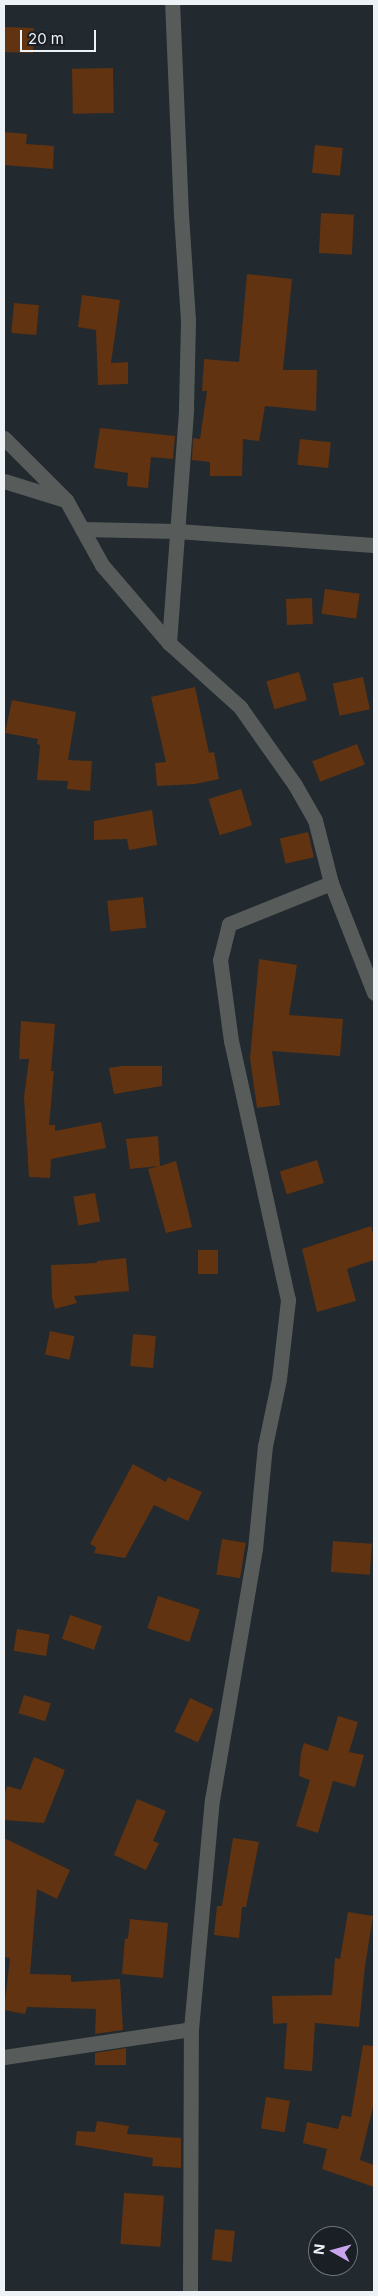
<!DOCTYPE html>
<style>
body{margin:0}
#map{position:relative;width:378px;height:2296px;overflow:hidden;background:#22292f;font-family:Inter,sans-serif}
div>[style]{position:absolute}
.building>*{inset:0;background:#613310;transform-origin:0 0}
.street>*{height:15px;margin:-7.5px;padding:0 7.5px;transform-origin:7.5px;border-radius:7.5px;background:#575c5a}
span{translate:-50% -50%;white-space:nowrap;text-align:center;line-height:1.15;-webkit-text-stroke:4.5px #191f25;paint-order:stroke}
.frame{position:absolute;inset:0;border:5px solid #edf2f6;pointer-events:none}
.north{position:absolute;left:308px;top:2226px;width:50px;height:50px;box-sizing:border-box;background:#191f25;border:1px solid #6e7379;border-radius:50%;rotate:277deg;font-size:14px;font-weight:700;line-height:20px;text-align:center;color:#edf2f6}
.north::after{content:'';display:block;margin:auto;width:18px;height:22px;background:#c8a5ee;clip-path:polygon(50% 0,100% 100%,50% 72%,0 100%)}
.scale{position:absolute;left:20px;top:30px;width:76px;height:22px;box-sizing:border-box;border:2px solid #edf2f6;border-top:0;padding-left:6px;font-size:15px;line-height:18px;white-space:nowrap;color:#edf2f6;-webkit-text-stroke:4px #191f25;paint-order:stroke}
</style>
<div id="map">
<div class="building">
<div style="left:4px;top:27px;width:30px;height:25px;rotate:2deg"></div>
<div style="left:113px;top:68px;width:45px;height:41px;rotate:89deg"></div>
<div style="clip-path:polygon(4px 132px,27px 134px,26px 144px,54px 146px,53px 169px,4px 165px)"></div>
<div style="left:315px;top:145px;width:28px;height:28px;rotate:6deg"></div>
<div style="left:321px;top:213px;width:33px;height:40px;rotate:3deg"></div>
<div style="clip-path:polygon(247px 274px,292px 279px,283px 370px,317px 370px,316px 411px,265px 406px,259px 441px,243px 439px,242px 476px,210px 476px,210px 462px,192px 460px,193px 438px,200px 439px,207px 391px,202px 391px,204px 359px,239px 362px)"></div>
<div style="clip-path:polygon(82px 295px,120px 300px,111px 363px,128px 362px,128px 384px,98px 385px,96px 330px,78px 327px)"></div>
<div style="left:14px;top:303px;width:25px;height:30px;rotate:5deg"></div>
<div style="clip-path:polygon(100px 428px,175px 436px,173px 459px,151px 457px,148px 488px,127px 486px,128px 473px,94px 468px)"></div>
<div style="left:300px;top:439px;width:31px;height:26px;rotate:6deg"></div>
<div style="left:325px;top:589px;width:35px;height:25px;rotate:8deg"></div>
<div style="left:312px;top:598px;width:26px;height:26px;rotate:88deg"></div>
<div style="left:299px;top:672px;width:29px;height:34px;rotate:74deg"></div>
<div style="left:363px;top:677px;width:33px;height:31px;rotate:78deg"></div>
<div style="clip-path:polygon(195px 687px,209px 753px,214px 752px,219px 779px,195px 784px,157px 786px,155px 763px,166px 762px,151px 697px)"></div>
<div style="clip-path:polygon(12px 700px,76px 712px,68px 760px,92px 761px,90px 791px,67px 789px,68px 781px,37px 780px,40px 745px,37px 744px,38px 739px,5px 733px)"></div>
<div style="left:357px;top:744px;width:22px;height:48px;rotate:69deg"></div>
<div style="left:241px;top:789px;width:38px;height:34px;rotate:73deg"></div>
<div style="clip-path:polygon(152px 810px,157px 845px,129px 850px,127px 839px,94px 840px,94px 821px)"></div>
<div style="left:308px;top:832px;width:26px;height:29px;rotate:77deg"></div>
<div style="left:143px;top:897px;width:31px;height:36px;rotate:84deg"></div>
<div style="clip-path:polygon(259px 959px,297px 965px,289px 1015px,343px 1019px,340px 1056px,272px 1051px,280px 1105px,257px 1108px,250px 1058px)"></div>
<div style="clip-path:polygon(21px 1021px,55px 1024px,51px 1071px,54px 1071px,49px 1125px,55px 1125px,55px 1131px,101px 1122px,106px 1148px,51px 1159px,50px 1178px,29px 1177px,24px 1097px,29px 1059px,19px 1059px)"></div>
<div style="clip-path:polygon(121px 1066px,162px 1066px,162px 1086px,114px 1094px,109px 1068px)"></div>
<div style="clip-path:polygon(158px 1136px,160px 1166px,176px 1161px,192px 1227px,166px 1233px,148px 1169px,159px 1166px,130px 1169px,126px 1139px)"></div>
<div style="left:317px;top:1160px;width:24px;height:39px;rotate:73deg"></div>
<div style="left:95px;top:1193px;width:29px;height:22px;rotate:80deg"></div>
<div style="clip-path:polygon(371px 1226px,374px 1238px,374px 1260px,347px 1269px,356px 1301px,317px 1312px,302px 1249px)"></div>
<div style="left:198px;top:1250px;width:20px;height:24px"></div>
<div style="clip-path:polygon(126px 1258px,129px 1291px,74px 1296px,77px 1303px,55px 1309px,52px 1298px,51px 1265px,97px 1263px,97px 1261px)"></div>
<div style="left:50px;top:1331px;width:25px;height:24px;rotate:12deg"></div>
<div style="left:133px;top:1334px;width:23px;height:32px;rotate:5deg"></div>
<div style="clip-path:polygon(133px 1464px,166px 1482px,168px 1477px,202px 1492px,188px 1521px,154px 1505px,125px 1558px,94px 1553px,96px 1547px,90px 1544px)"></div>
<div style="left:222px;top:1539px;width:24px;height:36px;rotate:9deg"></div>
<div style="left:333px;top:1541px;width:39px;height:31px;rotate:4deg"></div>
<div style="left:158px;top:1596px;width:44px;height:34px;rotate:18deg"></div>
<div style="left:70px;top:1615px;width:34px;height:25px;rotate:19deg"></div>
<div style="left:17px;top:1629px;width:33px;height:22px;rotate:9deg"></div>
<div style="left:24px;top:1695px;width:28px;height:19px;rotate:17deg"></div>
<div style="left:190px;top:1698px;width:26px;height:37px;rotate:25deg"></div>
<div style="clip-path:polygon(338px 1716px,358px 1722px,349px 1752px,364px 1755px,355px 1787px,333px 1781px,318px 1833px,296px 1826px,310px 1780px,299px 1776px,301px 1753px,304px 1743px,328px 1751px)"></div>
<div style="clip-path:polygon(34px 1757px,65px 1770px,44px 1823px,4px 1820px,4px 1797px,7px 1786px,21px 1790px)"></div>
<div style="clip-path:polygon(137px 1799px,166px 1811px,153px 1841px,159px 1843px,146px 1870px,114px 1855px)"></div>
<div style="clip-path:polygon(4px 1838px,70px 1870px,57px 1899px,37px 1889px,30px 1974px,71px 1975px,71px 1982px,120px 1979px,123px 2030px,95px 2034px,96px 2009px,27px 2007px,25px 2014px,4px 2010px,10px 1958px,4px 1957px)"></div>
<div style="clip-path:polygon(233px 1838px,259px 1842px,246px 1907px,242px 1907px,239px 1938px,214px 1935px,217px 1906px,222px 1906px)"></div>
<div style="clip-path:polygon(348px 1912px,373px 1916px,365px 1966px,359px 2027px,315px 2023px,312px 2071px,284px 2069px,287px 2023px,273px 2024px,272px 1996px,332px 1995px,335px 1958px,340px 1959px)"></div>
<div style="clip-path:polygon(130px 1919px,168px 1923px,163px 1978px,122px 1974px,125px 1938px,128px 1939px)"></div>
<div style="clip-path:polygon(363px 2045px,374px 2046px,374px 2103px,360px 2160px,374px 2165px,374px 2187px,322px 2169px,327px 2149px,303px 2143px,307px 2122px,338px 2129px,342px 2115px,351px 2117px)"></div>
<div style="clip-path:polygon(126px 2048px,126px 2065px,95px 2065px,95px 2053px)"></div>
<div style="left:266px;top:2097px;width:24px;height:32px;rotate:9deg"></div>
<div style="clip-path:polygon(97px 2121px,129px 2126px,127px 2134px,181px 2138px,181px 2168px,152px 2166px,153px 2158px,75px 2145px,77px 2131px,95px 2132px)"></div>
<div style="left:124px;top:2193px;width:40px;height:51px;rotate:4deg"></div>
<div style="left:215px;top:2229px;width:20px;height:31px;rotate:6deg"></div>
</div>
<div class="street">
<div style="left:4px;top:438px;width:88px;rotate:45deg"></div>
<div style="left:66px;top:500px;width:74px;rotate:61deg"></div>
<div style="left:102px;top:565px;width:103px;rotate:49.3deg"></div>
<div style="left:169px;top:643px;width:96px;rotate:42deg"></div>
<div style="left:240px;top:707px;width:95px;rotate:54.8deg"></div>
<div style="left:295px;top:785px;width:40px;rotate:60.3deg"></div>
<div style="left:315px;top:820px;width:65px;rotate:75.7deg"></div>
<div style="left:331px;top:883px;width:118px;rotate:68.6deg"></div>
<div style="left:4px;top:481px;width:61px;rotate:17.2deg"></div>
<div style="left:82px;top:529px;width:95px;rotate:1.2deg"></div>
<div style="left:177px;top:531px;width:197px;rotate:4.1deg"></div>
<div style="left:169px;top:643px;width:235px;rotate:-85.8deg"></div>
<div style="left:186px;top:409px;width:89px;rotate:-88.7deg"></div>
<div style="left:188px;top:320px;width:105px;rotate:-93.8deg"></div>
<div style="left:181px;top:215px;width:211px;rotate:-92.4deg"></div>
<div style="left:4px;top:2057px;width:189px;rotate:-8.5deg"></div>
<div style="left:190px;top:2292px;width:263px;rotate:-89.8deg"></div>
<div style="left:191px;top:2029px;width:230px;rotate:-84.8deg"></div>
<div style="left:212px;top:1800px;width:255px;rotate:-80.3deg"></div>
<div style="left:255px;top:1549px;width:103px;rotate:-84.5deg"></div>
<div style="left:265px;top:1446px;width:68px;rotate:-78.2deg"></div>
<div style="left:279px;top:1379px;width:80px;rotate:-83.5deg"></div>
<div style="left:288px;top:1300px;width:265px;rotate:-102.4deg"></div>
<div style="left:231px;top:1041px;width:82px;rotate:-97.7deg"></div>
<div style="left:220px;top:960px;width:37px;rotate:-76deg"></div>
<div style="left:229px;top:924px;width:110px;rotate:-21.9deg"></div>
</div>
<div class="frame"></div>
<div class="north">N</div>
<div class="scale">20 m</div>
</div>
